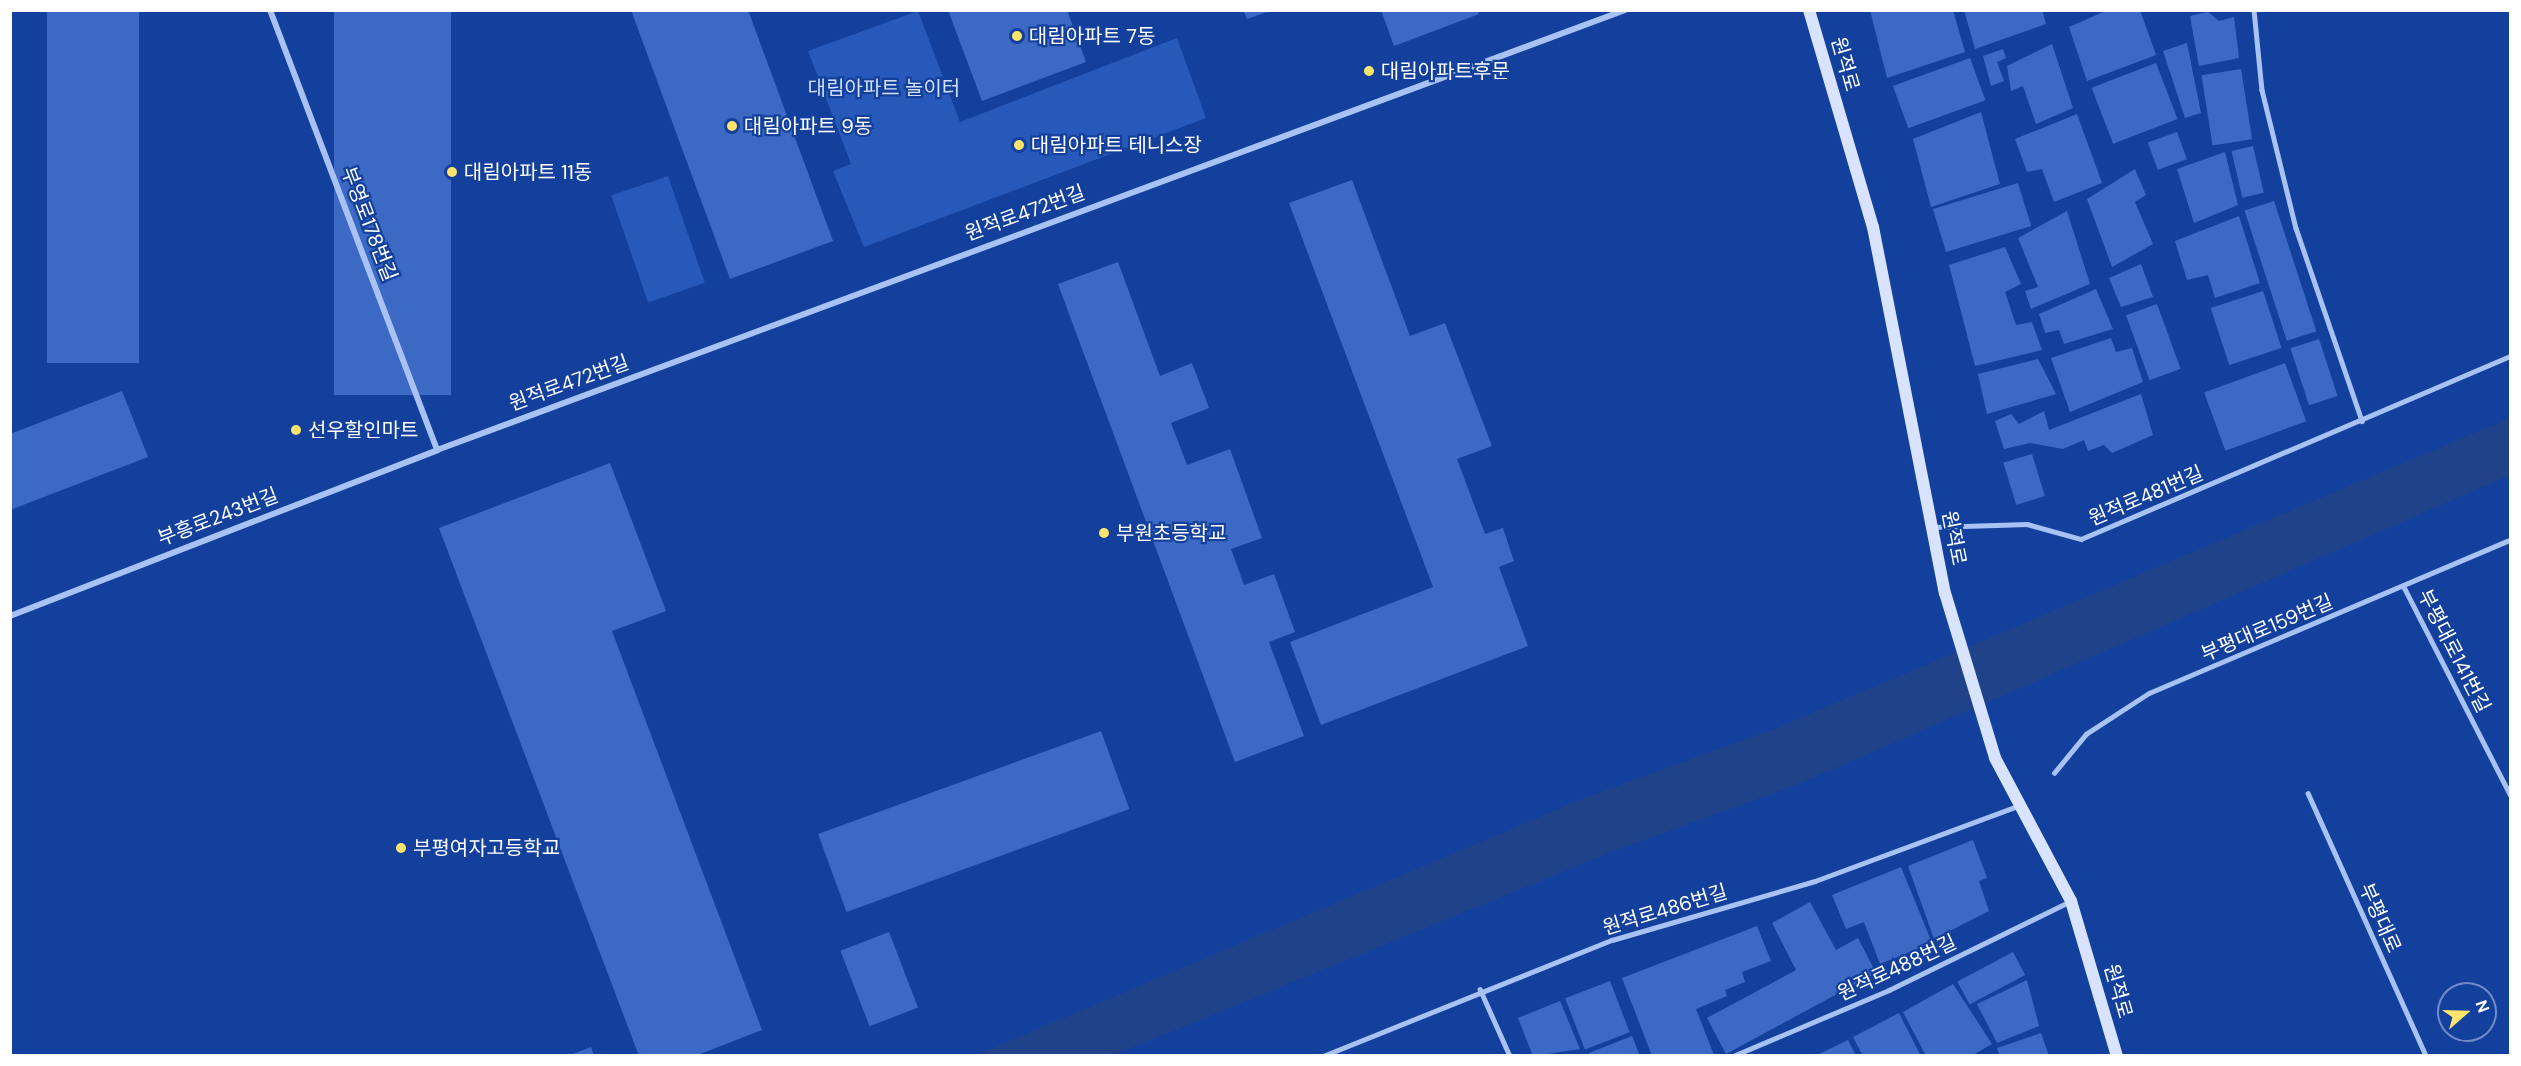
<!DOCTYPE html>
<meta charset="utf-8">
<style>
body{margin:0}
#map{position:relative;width:2521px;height:1066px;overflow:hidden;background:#13409c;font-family:"DM Sans","Noto Sans KR",sans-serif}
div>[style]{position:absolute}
.green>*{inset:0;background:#2659ba;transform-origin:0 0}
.water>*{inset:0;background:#1f4288}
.building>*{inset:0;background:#3c69c3;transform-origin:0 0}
.lane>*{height:4.5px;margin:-2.25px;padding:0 2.25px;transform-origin:2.25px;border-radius:2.25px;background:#a8c2f4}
.street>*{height:6px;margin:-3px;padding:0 3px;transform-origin:3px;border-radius:3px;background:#a8c2f4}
.secondary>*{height:12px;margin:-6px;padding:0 6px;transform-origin:6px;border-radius:6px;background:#d8e4fd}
.dots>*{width:16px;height:16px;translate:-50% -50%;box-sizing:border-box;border:3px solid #13409c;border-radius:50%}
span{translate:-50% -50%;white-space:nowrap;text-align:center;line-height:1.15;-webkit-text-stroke:4.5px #13409c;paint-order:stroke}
.poi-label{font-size:20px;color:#fff}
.left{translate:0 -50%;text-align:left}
.street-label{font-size:20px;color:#fff}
.park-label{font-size:20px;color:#d1e0fd}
.frame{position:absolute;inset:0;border:12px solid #fff;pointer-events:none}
.north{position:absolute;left:2437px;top:982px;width:60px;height:60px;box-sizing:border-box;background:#13409c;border:2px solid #718cc4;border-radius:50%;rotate:70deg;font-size:16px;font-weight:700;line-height:24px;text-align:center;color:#fff}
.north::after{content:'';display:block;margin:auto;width:21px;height:27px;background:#ffe46b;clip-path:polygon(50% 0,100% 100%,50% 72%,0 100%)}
</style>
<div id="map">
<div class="green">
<div style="clip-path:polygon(918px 11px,960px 122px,1177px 38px,1206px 118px,864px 247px,833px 171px,851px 164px,808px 51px)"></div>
<div style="left:668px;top:176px;width:113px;height:60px;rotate:71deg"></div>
</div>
<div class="water">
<div style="clip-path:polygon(2510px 418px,2510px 475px,1801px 783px,1611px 852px,1114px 1055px,974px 1056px,1587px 797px,1779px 727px)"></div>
</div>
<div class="building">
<div style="left:47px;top:10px;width:92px;height:353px"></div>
<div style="left:334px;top:10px;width:117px;height:385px"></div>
<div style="clip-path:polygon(631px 10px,748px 10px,833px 241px,730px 279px)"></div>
<div style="clip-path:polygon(948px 10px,1067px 10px,1086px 62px,982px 101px)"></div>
<div style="clip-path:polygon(1243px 10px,1270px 10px,1270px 11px,1247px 19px)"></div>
<div style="clip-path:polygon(1381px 10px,1477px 10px,1479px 14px,1394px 46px)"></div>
<div style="clip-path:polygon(1870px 10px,1953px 10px,1965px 52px,1887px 78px)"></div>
<div style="clip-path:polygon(1964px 10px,2042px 10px,2046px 24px,1975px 49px)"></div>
<div style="clip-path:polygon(2108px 10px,2140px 10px,2156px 55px,2087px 81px,2069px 27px)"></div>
<div style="clip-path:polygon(2208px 12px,2219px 21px,2234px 17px,2239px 58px,2199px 66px,2190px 16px)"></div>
<div style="clip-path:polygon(2187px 43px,2201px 113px,2185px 118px,2163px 51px)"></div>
<div style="clip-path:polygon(2052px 44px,2073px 108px,2036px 124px,2023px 86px,2011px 91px,2007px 66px)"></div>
<div style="clip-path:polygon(2003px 49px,2006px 58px,1997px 62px,2004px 81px,1991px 86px,1983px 56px)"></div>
<div style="left:1970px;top:58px;width:45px;height:82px;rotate:70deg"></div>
<div style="left:2156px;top:63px;width:60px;height:69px;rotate:69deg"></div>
<div style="left:2241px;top:69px;width:71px;height:40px;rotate:81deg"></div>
<div style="clip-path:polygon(1981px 112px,2000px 184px,1931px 207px,1913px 139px)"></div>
<div style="clip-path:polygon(2077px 114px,2102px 183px,2054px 202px,2042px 169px,2027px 172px,2015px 139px)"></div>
<div style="left:2177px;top:132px;width:29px;height:31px;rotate:70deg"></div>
<div style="left:2253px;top:146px;width:48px;height:22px;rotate:77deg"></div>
<div style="clip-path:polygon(2225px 152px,2238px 205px,2194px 223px,2177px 169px)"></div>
<div style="clip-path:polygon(2135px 169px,2146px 195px,2135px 202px,2153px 244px,2112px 267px,2087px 199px)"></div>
<div style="clip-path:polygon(1352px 180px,1410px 336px,1445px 323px,1492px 446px,1457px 459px,1485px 534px,1503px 528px,1514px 561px,1499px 567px,1528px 646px,1321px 725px,1290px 642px,1433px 587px,1289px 203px)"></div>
<div style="left:2018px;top:183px;width:45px;height:89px;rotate:73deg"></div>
<div style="left:2274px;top:201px;width:137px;height:31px;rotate:72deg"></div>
<div style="clip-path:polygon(2067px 211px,2090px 284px,2031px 309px,2025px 291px,2038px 287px,2018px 238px)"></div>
<div style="clip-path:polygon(2239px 216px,2260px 283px,2215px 298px,2208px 275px,2187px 280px,2175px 241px)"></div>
<div style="clip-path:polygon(2005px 247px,2021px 284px,2005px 292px,2016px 325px,2032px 322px,2042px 350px,1975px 366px,1949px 265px)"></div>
<div style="clip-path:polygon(1118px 262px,1160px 376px,1192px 363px,1209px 408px,1171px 423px,1187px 465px,1230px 449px,1262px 538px,1231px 549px,1244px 585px,1274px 574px,1295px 632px,1269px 642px,1304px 736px,1235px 762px,1058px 284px)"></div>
<div style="clip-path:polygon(2141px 264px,2153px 297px,2121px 307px,2109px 278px)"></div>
<div style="clip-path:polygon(2096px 289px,2113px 329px,2064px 344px,2059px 330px,2045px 333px,2039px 314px)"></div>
<div style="left:2263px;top:291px;width:60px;height:55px;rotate:72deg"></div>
<div style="left:2157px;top:304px;width:69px;height:33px;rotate:70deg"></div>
<div style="clip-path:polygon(2111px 338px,2116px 352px,2132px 348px,2143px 382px,2070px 412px,2051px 358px)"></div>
<div style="left:2319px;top:339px;width:60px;height:30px;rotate:72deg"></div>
<div style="clip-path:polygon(2038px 359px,2056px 394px,1987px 414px,1978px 374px)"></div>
<div style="left:2285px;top:363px;width:62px;height:86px;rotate:70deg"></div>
<div style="clip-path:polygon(122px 391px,148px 457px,10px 510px,10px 434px)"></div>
<div style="clip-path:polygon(2141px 394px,2153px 435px,2112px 453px,2104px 445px,2088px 451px,2084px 440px,2063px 449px,2030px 443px,2004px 449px,1995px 421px,2011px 414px,2019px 424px,2044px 411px,2049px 430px)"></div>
<div style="left:2032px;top:454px;width:44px;height:30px;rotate:73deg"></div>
<div style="clip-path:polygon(610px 463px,666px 611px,612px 631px,762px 1030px,695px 1056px,639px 1056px,439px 528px)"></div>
<div style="left:1101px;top:731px;width:83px;height:301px;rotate:70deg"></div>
<div style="clip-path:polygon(1973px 840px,1987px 878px,1979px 881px,1989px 911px,1934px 939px,1908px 866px)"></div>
<div style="clip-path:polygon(1901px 867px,1932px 943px,1880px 964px,1864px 922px,1846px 929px,1832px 895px)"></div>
<div style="clip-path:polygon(1810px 902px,1836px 950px,1858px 938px,1876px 973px,1726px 1054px,1707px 1018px,1796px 970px,1772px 923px)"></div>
<div style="clip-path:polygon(1757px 926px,1771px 961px,1742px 972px,1745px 982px,1725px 990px,1727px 996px,1696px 1009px,1714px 1055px,1652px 1056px,1622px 978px)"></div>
<div style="left:889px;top:932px;width:81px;height:52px;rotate:69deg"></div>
<div style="left:2013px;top:952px;width:26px;height:63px;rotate:62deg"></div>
<div style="clip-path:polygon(2027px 980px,2039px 1026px,1997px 1043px,1977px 1004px)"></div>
<div style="left:1610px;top:981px;width:55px;height:48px;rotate:69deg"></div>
<div style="clip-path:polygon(1953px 984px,1992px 1044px,1971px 1056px,1926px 1056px,1903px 1012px)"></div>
<div style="clip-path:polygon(1560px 1001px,1580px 1049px,1533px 1056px,1518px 1018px)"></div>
<div style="clip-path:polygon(1899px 1013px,1921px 1056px,1863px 1056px,1853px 1037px)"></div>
<div style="clip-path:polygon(2041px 1033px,2049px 1056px,2000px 1056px,1997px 1048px)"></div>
<div style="clip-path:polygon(1632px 1036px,1640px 1056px,1589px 1056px,1589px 1053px)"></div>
<div style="clip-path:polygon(1848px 1040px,1856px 1056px,1815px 1056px)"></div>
<div style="clip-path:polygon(591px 1047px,594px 1056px,570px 1056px,570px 1055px)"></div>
</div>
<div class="lane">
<div style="left:2254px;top:10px;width:80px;rotate:84.3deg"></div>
<div style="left:2262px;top:90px;width:142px;rotate:76.2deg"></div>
<div style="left:2296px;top:228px;width:204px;rotate:71.1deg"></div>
<div style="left:1932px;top:527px;width:95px;rotate:-1.8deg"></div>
<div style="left:2027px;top:524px;width:56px;rotate:15.5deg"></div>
<div style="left:2081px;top:539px;width:466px;rotate:-23.1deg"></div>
<div style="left:2404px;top:587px;width:233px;rotate:62.9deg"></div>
<div style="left:2054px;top:773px;width:50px;rotate:-50.6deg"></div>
<div style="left:2086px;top:734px;width:75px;rotate:-33.1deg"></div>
<div style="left:2149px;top:693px;width:392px;rotate:-23deg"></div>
<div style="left:2308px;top:793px;width:288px;rotate:65.8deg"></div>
<div style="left:1480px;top:989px;width:73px;rotate:65.9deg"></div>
<div style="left:1323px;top:1056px;width:311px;rotate:-21.9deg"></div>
<div style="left:1612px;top:940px;width:211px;rotate:-16.2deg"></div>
<div style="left:1815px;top:881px;width:216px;rotate:-20.3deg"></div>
<div style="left:1733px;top:1056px;width:169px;rotate:-22.9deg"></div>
<div style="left:1889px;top:990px;width:203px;rotate:-26.1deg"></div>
</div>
<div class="street">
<div style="left:270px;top:10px;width:471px;rotate:69.2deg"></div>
<div style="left:10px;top:616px;width:458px;rotate:-21.2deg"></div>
<div style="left:437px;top:450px;width:1267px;rotate:-20.32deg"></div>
</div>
<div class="secondary">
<div style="left:1809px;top:10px;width:226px;rotate:73.6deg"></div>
<div style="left:1873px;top:227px;width:373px;rotate:78.9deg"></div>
<div style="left:1945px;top:593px;width:172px;rotate:73.1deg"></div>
<div style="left:1995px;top:758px;width:162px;rotate:62deg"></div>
<div style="left:2071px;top:901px;width:162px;rotate:73.5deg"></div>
</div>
<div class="dots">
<div style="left:1017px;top:36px;background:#ffe46b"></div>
<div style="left:1369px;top:71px;background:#ffe46b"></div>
<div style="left:732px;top:126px;background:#ffe46b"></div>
<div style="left:1019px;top:145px;background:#ffe46b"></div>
<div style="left:452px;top:172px;background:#ffe46b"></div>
<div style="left:296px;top:430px;background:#ffe46b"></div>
<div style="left:1104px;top:533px;background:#ffe46b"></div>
<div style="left:401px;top:848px;background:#ffe46b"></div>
</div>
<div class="poi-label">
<span class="left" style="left:1029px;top:36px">대림아파트 7동</span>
<span class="left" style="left:1381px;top:71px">대림아파트후문</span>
<span class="left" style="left:744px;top:126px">대림아파트 9동</span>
<span class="left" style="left:1031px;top:145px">대림아파트 테니스장</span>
<span class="left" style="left:464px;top:172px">대림아파트 11동</span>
<span class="left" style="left:308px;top:430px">선우할인마트</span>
<span class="left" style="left:1116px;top:533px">부원초등학교</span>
<span class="left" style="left:413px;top:848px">부평여자고등학교</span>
</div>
<div class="street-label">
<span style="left:1845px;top:64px;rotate:74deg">원적로</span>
<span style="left:1025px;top:213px;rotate:-20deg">원적로472번길</span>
<span style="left:369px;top:224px;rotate:69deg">부영로178번길</span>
<span style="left:569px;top:383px;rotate:-20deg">원적로472번길</span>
<span style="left:2146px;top:496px;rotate:-23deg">원적로481번길</span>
<span style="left:218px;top:517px;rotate:-21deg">부흥로243번길</span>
<span style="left:1954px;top:538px;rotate:79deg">원적로</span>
<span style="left:2267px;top:628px;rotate:-23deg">부평대로159번길</span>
<span style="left:2454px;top:651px;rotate:63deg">부평대로141번길</span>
<span style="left:1665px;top:910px;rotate:-17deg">원적로486번길</span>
<span style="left:2380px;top:918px;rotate:66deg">부평대로</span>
<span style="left:1897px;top:968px;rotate:-25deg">원적로488번길</span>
<span style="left:2118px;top:991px;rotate:74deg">원적로</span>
</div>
<div class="park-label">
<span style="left:884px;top:88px">대림아파트 놀이터</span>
</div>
<div class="frame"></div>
<div class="north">N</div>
</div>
